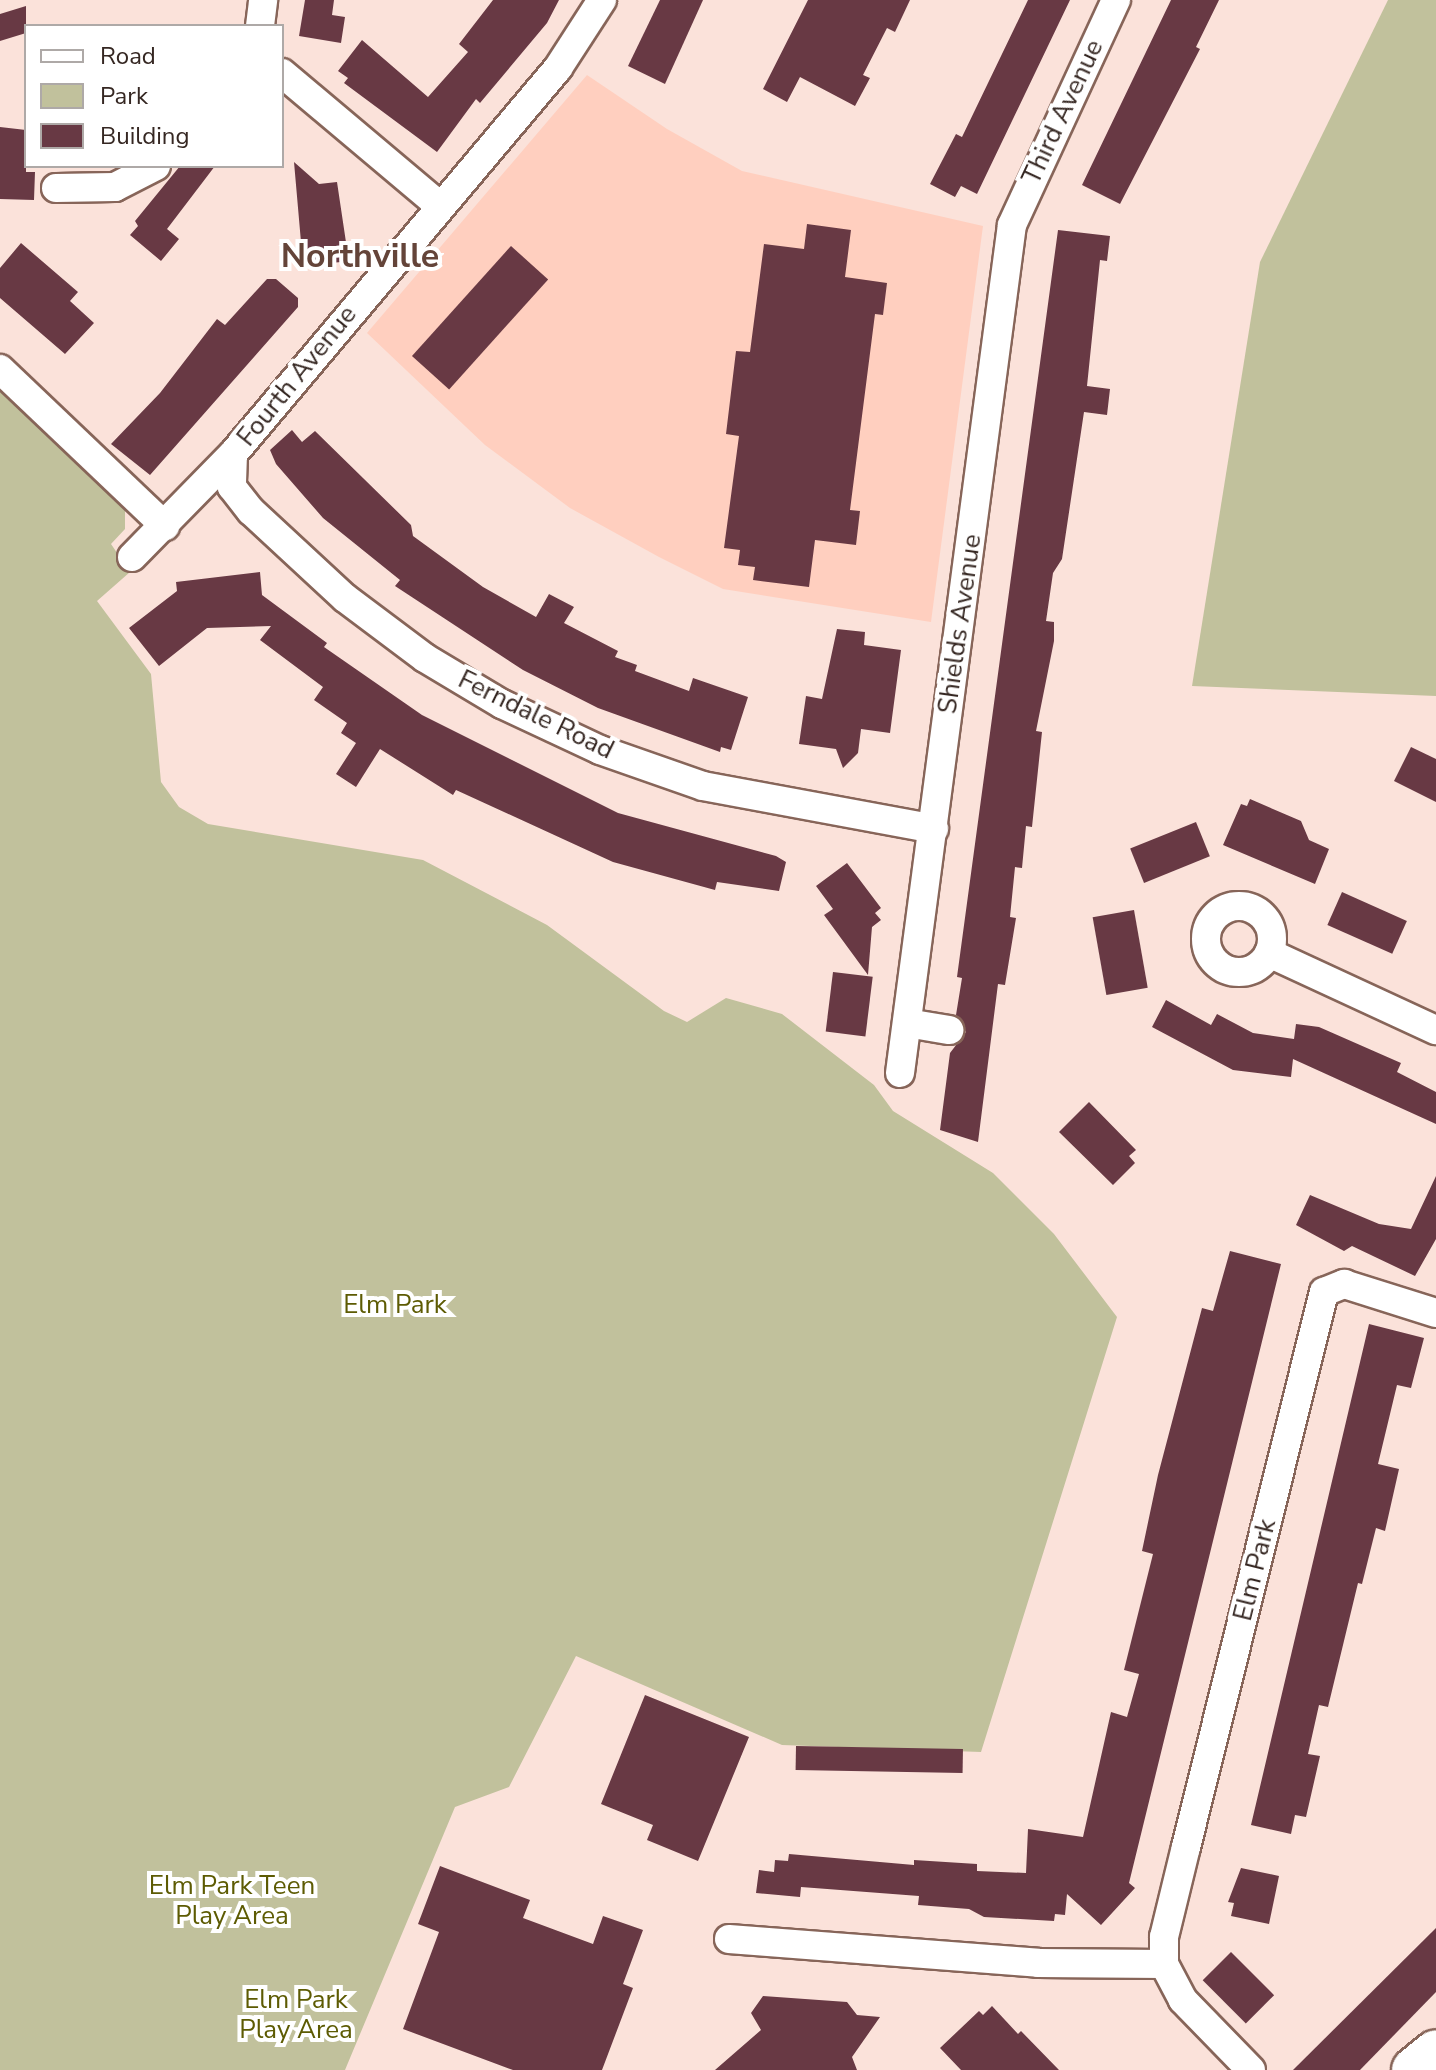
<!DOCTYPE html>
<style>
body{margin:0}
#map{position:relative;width:1436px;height:2070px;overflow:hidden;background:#fbe2da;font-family:"Nunito Sans",sans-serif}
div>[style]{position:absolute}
.built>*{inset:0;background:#ffcfbf}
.green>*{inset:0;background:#c1c19c}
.building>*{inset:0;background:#683944;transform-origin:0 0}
.roads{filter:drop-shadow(2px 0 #876559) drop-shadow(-2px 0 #876559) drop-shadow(0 2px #876559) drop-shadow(0 -2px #876559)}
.minor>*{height:28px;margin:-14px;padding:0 14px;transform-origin:14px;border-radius:14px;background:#fff}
.minor>.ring{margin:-14px;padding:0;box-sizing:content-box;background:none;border:28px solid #fff;border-radius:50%}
.primary>*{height:44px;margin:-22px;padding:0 22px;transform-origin:22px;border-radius:22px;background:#fff}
span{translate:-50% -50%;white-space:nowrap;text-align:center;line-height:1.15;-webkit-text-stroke:8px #fff;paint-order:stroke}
.street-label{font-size:26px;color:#352722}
.park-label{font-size:26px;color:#5d5b03}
.district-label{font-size:34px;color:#644439;font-weight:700}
.legend{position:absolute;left:24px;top:24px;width:260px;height:144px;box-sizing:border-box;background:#fff;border:2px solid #aea9a7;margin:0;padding:10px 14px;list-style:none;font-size:24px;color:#352722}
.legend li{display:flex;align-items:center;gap:16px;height:40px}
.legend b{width:40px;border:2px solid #aea9a7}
</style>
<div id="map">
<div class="built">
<div style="clip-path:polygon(587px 75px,667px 129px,742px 171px,983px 226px,931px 622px,723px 589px,659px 557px,570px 508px,485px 445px,367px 333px)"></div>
</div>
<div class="green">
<div style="clip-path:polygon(1388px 0,1436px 0,1436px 696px,1192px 686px,1260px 262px)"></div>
<div style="clip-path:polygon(0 387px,125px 503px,125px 529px,111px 544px,130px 572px,97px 601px,151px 674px,161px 782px,179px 807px,208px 824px,423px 860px,547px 925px,664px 1011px,687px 1022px,726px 998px,782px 1014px,874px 1085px,893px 1111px,993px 1173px,1054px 1234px,1117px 1317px,981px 1752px,782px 1745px,576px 1656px,509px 1787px,455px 1807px,345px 2070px,0 2070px)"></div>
</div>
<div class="building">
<div style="clip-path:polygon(305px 0,334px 0,332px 15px,345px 17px,341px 43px,299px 36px)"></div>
<div style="clip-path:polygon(493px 0,559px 0,547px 23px,480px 103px,476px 99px,437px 152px,344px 83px,348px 78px,338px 71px,362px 40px,428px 97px,468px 52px,459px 44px)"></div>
<div style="clip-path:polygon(660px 0,703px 0,665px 84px,628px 66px)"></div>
<div style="clip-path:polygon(808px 0,910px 0,895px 32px,887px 28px,863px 75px,870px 78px,855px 106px,800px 77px,787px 102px,763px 89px)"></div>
<div style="clip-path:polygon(1028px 0,1070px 0,977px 194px,961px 186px,955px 197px,930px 184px,956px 134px,962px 137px)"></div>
<div style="clip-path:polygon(1171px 0,1219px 0,1196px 47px,1200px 49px,1120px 204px,1082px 185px)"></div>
<div style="clip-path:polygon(26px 6px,26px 33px,0 41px,0 14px)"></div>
<div style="clip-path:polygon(0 127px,26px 130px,26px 172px,35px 172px,34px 200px,0 199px)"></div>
<div style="clip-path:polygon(294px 162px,319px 184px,337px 182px,347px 249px,341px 249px,342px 262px,303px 265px)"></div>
<div style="clip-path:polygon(180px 166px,215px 166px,167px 229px,179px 239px,161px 261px,130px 235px,138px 226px,135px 221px)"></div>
<div style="clip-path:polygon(807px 224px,851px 230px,845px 277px,887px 283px,883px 315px,875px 314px,850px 510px,860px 511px,856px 545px,815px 540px,809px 587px,753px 580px,755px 567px,738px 565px,740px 550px,724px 548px,739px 436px,726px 434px,736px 351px,750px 352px,764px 244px,804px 249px)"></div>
<div style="clip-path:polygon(1058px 230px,1110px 236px,1107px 261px,1100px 260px,1087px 386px,1110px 389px,1107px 415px,1084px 412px,1062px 559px,1053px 573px,1046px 621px,1054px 622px,1054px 641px,1036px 731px,1042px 732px,1032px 827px,1026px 826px,1022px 868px,1015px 867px,1010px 917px,1016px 918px,1005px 985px,998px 984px,978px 1142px,940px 1130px,950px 1053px,966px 1032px,956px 1015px,962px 978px,957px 977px)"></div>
<div style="clip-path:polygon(21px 243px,78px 292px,70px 301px,94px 323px,65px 354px,0 298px,0 268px)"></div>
<div style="left:511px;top:246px;width:50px;height:148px;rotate:42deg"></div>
<div style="clip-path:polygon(267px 279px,276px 279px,298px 298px,298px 307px,150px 475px,111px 444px,160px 393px,217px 319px,225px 325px)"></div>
<div style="clip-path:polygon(292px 430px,302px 442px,315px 431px,411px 525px,413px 536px,483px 587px,536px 617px,549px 594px,574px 607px,564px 623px,618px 651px,615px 657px,637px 665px,635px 671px,689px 691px,693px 678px,748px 697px,731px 750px,721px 747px,720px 752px,598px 708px,523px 670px,395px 586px,400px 580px,323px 518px,276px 464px,270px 450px)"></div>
<div style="clip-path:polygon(260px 572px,262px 595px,327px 643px,324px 647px,422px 715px,618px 813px,776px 856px,786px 862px,779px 891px,717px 882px,715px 890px,613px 862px,456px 790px,453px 795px,380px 749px,356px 787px,336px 774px,356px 743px,341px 733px,347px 723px,314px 700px,323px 687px,260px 640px,271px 626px,207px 628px,159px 666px,129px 628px,177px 591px,176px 582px)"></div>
<div style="clip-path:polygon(837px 629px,865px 632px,864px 645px,901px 650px,890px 733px,861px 729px,858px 753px,843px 768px,836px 749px,799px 744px,806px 696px,822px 699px)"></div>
<div style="clip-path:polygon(1411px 747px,1436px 759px,1436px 802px,1394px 781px)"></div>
<div style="clip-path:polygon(1250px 799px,1301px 821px,1309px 840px,1329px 849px,1315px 884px,1223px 845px,1241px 804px,1247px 806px)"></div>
<div style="left:1196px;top:822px;width:37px;height:71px;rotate:68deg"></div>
<div style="clip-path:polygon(847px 863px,881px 908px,875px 913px,881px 920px,872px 927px,868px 975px,824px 915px,833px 909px,816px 886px)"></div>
<div style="left:1342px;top:892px;width:71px;height:36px;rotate:24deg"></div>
<div style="left:1134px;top:910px;width:79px;height:42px;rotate:80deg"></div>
<div style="left:833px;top:972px;width:40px;height:60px;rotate:7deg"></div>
<div style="clip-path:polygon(1166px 1000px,1211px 1025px,1217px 1014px,1253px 1033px,1294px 1039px,1296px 1024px,1319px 1027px,1401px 1063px,1397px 1072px,1436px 1092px,1436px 1124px,1293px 1059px,1291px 1077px,1233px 1070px,1152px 1027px)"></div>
<div style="clip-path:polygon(1089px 1102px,1136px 1150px,1129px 1156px,1135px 1163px,1113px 1185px,1059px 1132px)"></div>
<div style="clip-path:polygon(1436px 1176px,1436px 1239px,1415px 1276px,1352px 1246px,1344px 1251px,1296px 1225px,1310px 1195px,1379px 1224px,1411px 1229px)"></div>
<div style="clip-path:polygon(1230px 1251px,1281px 1264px,1129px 1883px,1135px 1888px,1101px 1925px,1067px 1894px,1065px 1915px,1055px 1914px,1054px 1921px,984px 1917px,969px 1909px,918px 1905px,919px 1896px,801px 1887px,800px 1897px,756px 1893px,759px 1870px,774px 1872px,775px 1860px,788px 1861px,789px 1854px,914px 1865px,914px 1860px,977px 1864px,977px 1871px,1026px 1873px,1028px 1829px,1083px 1837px,1111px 1712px,1127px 1717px,1139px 1674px,1124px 1670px,1153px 1554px,1142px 1551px,1158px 1475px,1202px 1308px,1213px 1311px)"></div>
<div style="clip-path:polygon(1369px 1324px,1424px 1338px,1411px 1388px,1397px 1385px,1378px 1464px,1399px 1469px,1385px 1531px,1376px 1528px,1362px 1584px,1358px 1583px,1328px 1707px,1319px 1705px,1308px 1754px,1320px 1756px,1306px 1817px,1295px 1815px,1291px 1834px,1251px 1825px)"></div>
<div style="clip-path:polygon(645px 1695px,749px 1737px,698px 1861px,647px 1840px,653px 1825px,601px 1804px)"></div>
<div style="left:796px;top:1746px;width:167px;height:24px;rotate:1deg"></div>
<div style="clip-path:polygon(440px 1866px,530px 1900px,523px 1918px,593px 1944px,603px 1916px,643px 1930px,623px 1984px,633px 1988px,602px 2070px,513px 2070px,403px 2029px,439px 1932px,418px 1924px)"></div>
<div style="clip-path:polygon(1241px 1868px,1279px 1876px,1269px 1924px,1231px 1916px,1234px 1903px,1228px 1902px)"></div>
<div style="clip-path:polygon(1436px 1928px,1436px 1992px,1360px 2070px,1293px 2070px)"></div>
<div style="left:1231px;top:1952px;width:61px;height:40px;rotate:45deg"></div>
<div style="clip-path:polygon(763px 1996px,847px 2002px,857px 2015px,880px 2017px,852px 2057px,857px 2070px,715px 2070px,761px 2030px,751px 2013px)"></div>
<div style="clip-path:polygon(992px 2006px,1018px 2034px,1021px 2031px,1059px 2070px,961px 2070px,940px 2048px,979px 2011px,983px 2015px)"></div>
</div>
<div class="roads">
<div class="minor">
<div style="left:260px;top:26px;width:26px;rotate:-83deg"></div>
<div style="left:282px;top:73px;width:205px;rotate:40.1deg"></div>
<div style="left:56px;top:188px;width:59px;rotate:-1deg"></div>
<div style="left:115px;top:187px;width:46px;rotate:-27.1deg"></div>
<div style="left:0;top:369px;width:228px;rotate:43.6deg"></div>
<div style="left:233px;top:454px;width:33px;rotate:92deg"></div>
<div style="left:232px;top:487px;width:31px;rotate:52deg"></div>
<div style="left:251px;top:511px;width:128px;rotate:42.8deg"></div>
<div style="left:345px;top:598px;width:100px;rotate:36.9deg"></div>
<div style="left:425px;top:658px;width:90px;rotate:30.9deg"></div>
<div style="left:502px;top:704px;width:108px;rotate:25.1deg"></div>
<div style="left:600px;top:750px;width:109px;rotate:19.3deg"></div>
<div style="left:703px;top:786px;width:235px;rotate:10.5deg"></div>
<div style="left:132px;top:557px;width:144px;rotate:-45.6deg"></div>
<div style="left:233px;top:454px;width:505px;rotate:-49.9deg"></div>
<div style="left:558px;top:68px;width:81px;rotate:-57.1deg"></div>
<div class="ring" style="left:1206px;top:906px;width:38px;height:38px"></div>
<div style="left:1269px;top:953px;width:184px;rotate:24.8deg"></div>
<div style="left:907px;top:1023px;width:43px;rotate:9.5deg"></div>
<div style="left:900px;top:1073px;width:855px;rotate:-82.48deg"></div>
<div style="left:1012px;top:225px;width:248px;rotate:-65.2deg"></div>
<div style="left:729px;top:1939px;width:310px;rotate:4.4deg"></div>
<div style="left:1038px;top:1963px;width:126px;rotate:0.5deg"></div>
<div style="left:1251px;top:2070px;width:98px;rotate:-134.2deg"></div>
<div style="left:1183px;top:2000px;width:41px;rotate:-117.8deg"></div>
<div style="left:1164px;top:1964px;width:27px;rotate:-90deg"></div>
<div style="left:1164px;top:1937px;width:93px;rotate:-76.3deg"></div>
<div style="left:1186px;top:1847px;width:572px;rotate:-76.04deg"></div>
<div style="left:1324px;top:1292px;width:22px;rotate:-22deg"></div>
<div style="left:1344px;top:1284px;width:96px;rotate:17.5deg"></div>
</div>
<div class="primary">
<div style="left:1414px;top:2070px;width:28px;rotate:-39deg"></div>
</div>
</div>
<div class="street-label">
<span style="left:1063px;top:112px;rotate:-65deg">Third Avenue</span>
<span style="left:297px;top:376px;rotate:-51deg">Fourth Avenue</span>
<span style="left:960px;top:624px;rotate:-82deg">Shields Avenue</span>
<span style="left:536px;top:715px;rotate:26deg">Ferndale Road</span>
<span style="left:1255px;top:1570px;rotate:-76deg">Elm Park</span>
</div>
<div class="park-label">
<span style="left:395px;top:1305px">Elm Park</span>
<span style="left:232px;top:1901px">Elm Park Teen<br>Play Area</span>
<span style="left:296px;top:2015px">Elm Park<br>Play Area</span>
</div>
<div class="district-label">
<span style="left:360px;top:257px">Northville</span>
</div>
<ul class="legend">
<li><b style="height:10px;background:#fff"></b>Road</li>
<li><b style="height:22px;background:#c1c19c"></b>Park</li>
<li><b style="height:22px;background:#683944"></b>Building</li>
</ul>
</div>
